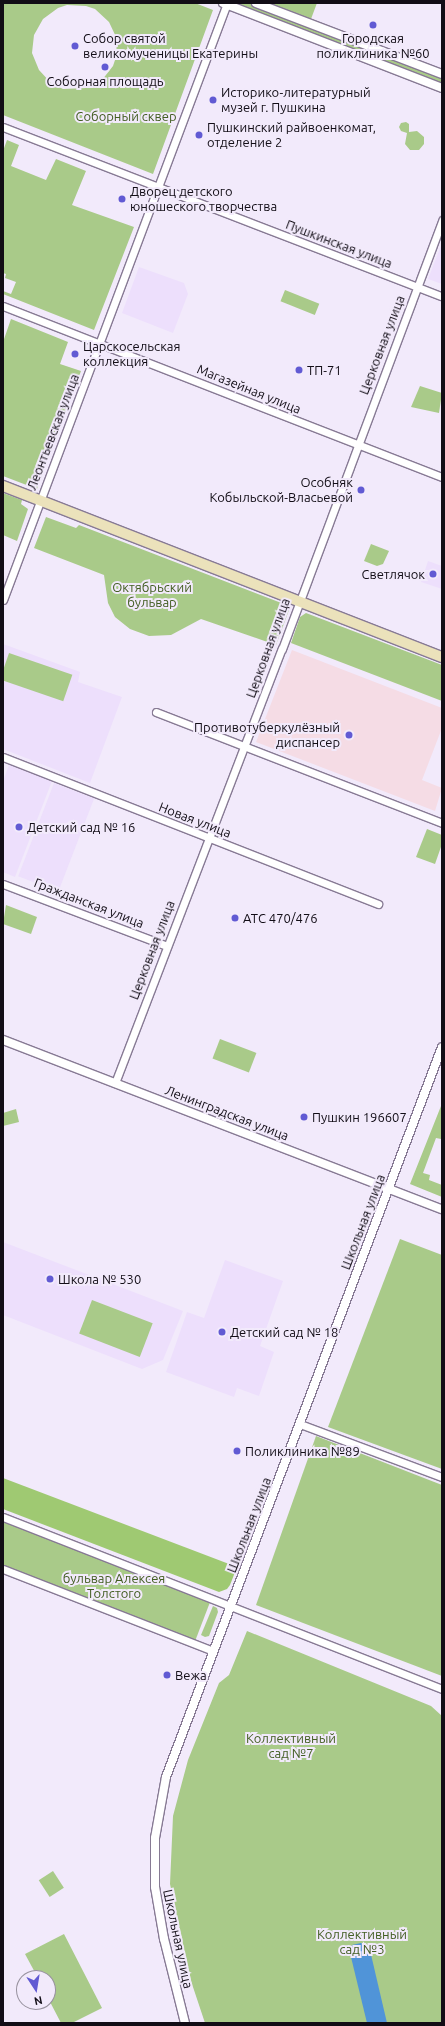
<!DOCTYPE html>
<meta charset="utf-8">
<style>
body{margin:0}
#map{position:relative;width:445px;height:2026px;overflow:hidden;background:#f2eafb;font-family:Ubuntu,sans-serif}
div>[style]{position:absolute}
.built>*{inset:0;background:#eddffc;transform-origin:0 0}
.medical>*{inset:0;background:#f5dce5}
.green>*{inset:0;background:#a9ca89;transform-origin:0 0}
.forest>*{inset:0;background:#9fc972}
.water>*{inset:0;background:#5094d8}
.roads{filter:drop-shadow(1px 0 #877a94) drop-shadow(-1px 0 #877a94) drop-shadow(0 1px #877a94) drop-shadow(0 -1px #877a94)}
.minor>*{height:7px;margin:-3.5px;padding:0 3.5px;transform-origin:3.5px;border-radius:3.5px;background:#fff}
.tertiary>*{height:8px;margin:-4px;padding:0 4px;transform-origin:4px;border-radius:4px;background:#fff}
.secondary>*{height:10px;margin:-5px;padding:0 5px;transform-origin:5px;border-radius:5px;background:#ebe2bb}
.dots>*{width:11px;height:11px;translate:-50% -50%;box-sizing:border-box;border:2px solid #f2eafb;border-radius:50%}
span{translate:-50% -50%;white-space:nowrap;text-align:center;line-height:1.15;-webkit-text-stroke:4px #f2eafb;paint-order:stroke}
.poi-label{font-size:13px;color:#120d16}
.left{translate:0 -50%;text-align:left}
.right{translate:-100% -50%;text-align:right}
.park-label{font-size:13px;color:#435e23}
.street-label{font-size:13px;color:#120d16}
.frame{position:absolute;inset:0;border:4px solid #120d16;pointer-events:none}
.north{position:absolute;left:16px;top:1970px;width:40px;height:40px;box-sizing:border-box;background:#f2eafb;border:1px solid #98929f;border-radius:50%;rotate:168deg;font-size:11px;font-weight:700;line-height:16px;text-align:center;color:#120d16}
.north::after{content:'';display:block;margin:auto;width:14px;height:18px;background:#615ad3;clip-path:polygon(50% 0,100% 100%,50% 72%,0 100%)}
</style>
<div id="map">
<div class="built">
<div style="clip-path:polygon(442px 243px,442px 284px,428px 279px)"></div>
<div style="clip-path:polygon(139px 267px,184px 283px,188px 294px,173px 333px,122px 313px)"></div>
<div style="clip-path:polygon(428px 561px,442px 566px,442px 589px,421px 582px)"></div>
<div style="clip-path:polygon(3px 644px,80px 672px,78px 682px,122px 697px,90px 783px,3px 749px)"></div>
<div style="clip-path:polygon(9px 765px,52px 781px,15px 877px,3px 872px,3px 781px)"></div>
<div style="left:54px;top:783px;width:43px;height:100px;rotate:21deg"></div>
<div style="clip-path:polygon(3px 1242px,183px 1311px,163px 1360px,142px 1369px,3px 1315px)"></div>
<div style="clip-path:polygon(225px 1260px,283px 1281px,260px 1346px,274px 1352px,259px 1396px,237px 1388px,234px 1397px,166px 1372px,187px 1312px,204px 1318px)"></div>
</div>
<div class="medical">
<div style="clip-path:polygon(292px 650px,442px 708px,442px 728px,422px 780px,442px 788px,435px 811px,256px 742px)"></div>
</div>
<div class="green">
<div style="clip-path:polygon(evenodd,3px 3px,195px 3px,213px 10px,153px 174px,3px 115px,3px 3px,67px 5px,86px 6px,95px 9px,109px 22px,117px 39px,116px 57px,113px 66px,102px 80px,86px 88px,63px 89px,51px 83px,39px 70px,32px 53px,34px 35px,43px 19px,58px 8px,67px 5px)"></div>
<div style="clip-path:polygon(238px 3px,248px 3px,442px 78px,442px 84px,237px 6px)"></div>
<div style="clip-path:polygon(269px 3px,317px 3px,311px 19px)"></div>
<div style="clip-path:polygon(406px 122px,409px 124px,409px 132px,417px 131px,424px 137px,424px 144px,419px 150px,410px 150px,405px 144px,407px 133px,401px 131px,399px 127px,401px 123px)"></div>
<div style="clip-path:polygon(7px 140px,19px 145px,11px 166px,46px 180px,56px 159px,86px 171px,72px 205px,134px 227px,94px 330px,3px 294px,3px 291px,11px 294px,16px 282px,5px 278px,6px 274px,3px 273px,3px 151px)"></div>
<div style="left:285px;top:290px;width:37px;height:12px;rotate:22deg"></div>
<div style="clip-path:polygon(11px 319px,68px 342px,60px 364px,81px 371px,37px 489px,3px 476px,3px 342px)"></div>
<div style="clip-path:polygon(420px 386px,442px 393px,439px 413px,411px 407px)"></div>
<div style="clip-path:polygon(3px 493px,22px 500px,21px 504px,28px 509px,17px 541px,3px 535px)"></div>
<div style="clip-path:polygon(46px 517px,76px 528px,79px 525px,284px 604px,289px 610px,276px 645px,201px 619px,171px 635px,149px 636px,130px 629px,115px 617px,108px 603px,104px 575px,34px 548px)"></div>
<div style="clip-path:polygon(371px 544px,389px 551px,383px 564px,377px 566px,364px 561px)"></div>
<div style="clip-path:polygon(306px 613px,442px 665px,442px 701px,291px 643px,300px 617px)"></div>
<div style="left:9px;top:653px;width:67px;height:28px;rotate:19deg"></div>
<div style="clip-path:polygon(427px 829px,442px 835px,442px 844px,435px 864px,416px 857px)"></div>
<div style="clip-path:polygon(6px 905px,37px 917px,31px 934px,3px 924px)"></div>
<div style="left:220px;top:1039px;width:39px;height:21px;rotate:21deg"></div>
<div style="clip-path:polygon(441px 1106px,442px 1136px,441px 1139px,436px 1138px,423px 1173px,430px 1175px,429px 1180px,442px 1185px,442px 1197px,410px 1184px)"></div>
<div style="clip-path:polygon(16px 1109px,19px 1122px,3px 1126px,3px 1113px)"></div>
<div style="clip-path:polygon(400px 1239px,442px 1255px,442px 1469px,328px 1427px)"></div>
<div style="left:92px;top:1300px;width:65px;height:36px;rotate:21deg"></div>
<div style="clip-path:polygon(316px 1436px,442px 1485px,442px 1676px,256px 1605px)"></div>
<div style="left:3px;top:1522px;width:222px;height:43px;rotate:21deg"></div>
<div style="clip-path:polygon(213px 1606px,217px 1608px,218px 1612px,209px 1636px,205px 1637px,201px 1635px)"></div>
<div style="clip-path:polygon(247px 1631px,431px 1706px,442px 1716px,442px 2023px,205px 2023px,191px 1981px,170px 1884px,173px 1816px,188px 1760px,219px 1683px,229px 1675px)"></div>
<div style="left:53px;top:1871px;width:20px;height:17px;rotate:57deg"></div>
<div style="clip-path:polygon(64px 1934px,102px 2008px,72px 2023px,61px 2023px,48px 1998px,48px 1978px,38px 1978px,25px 1954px)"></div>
</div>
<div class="forest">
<div style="clip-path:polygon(3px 1478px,237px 1567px,230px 1585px,227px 1589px,219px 1592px,3px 1509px)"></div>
</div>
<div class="water">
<div style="clip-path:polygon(361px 1943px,369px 1946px,387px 2023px,367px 2023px,350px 1953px,352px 1945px)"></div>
</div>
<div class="roads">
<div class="minor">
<div style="left:3px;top:127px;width:470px;rotate:21.1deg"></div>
<div style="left:3px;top:306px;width:471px;rotate:21.3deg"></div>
<div style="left:3px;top:600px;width:638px;rotate:-69.43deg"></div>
<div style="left:156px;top:712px;width:307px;rotate:21.2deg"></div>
<div style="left:3px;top:757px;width:403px;rotate:21.4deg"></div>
<div style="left:3px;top:884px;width:175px;rotate:20.7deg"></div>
<div style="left:115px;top:1083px;width:465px;rotate:-69deg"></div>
<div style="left:282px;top:649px;width:458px;rotate:-69.5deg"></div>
<div style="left:300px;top:1424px;width:152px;rotate:20.5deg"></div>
<div style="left:3px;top:1517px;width:471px;rotate:21.4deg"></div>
<div style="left:3px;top:1569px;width:225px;rotate:21.3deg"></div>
</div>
<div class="tertiary">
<div style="left:223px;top:3px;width:235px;rotate:21.2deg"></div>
<div style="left:256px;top:3px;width:199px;rotate:20.9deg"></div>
<div style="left:3px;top:1040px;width:470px;rotate:21.1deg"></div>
<div style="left:185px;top:2023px;width:87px;rotate:-104deg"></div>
<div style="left:164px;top:1939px;width:53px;rotate:-99.8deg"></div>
<div style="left:155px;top:1887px;width:49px;rotate:-90deg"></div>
<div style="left:155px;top:1838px;width:62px;rotate:-79.8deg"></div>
<div style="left:166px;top:1777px;width:780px;rotate:-69.29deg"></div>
</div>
<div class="secondary">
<div style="left:3px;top:486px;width:471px;rotate:21.3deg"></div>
</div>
</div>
<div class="dots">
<div style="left:373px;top:25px;background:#615ad3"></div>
<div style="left:75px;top:46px;background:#615ad3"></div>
<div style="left:105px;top:67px;background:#615ad3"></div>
<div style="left:213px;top:100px;background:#615ad3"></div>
<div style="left:199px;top:135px;background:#615ad3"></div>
<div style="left:122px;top:199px;background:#615ad3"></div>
<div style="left:75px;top:354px;background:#615ad3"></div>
<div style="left:299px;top:370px;background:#615ad3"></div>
<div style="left:361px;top:490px;background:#615ad3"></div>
<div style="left:433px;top:574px;background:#615ad3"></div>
<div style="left:349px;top:735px;background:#615ad3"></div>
<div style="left:19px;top:827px;background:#615ad3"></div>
<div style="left:235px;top:918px;background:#615ad3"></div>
<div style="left:304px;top:1117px;background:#615ad3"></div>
<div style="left:50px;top:1279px;background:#615ad3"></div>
<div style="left:222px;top:1332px;background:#615ad3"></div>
<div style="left:237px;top:1451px;background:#615ad3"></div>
<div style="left:167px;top:1675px;background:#615ad3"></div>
</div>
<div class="poi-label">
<span class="left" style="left:83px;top:46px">Собор святой<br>великомученицы Екатерины</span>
<span style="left:373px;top:46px">Городская<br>поликлиника №60</span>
<span style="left:105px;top:81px">Соборная площадь</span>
<span class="left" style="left:221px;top:100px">Историко-литературный<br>музей г. Пушкина</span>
<span class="left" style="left:207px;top:135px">Пушкинский райвоенкомат,<br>отделение 2</span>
<span class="left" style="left:130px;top:199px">Дворец детского<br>юношеского творчества</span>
<span class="left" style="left:83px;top:354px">Царскосельская<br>коллекция</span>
<span class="left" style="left:307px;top:370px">ТП-71</span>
<span class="right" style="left:353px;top:490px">Особняк<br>Кобыльской-Власьевой</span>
<span class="right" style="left:425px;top:574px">Светлячок</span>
<span class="right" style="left:340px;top:735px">Противотуберкулёзный<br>диспансер</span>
<span class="left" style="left:27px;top:827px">Детский сад № 16</span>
<span class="left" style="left:243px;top:918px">АТС 470/476</span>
<span class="left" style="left:312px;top:1117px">Пушкин 196607</span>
<span class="left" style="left:58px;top:1279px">Школа № 530</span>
<span class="left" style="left:230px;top:1332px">Детский сад № 18</span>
<span class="left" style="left:245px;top:1451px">Поликлиника №89</span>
<span class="left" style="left:175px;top:1675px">Вежа</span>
</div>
<div class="park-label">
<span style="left:126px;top:116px">Соборный сквер</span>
<span style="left:152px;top:595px">Октябрьский<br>бульвар</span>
<span style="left:114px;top:1586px">бульвар Алексея<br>Толстого</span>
<span style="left:291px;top:1746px">Коллективный<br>сад №7</span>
<span style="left:362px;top:1942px">Коллективный<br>сад №3</span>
</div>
<div class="street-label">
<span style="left:339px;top:244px;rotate:21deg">Пушкинская улица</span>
<span style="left:382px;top:345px;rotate:-69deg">Церковная улица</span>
<span style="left:249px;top:389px;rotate:22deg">Магазейная улица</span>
<span style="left:53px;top:432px;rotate:-69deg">Леонтьевская улица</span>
<span style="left:268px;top:648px;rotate:-70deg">Церковная улица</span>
<span style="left:195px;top:820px;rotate:21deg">Новая улица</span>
<span style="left:89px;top:903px;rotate:21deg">Гражданская улица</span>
<span style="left:152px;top:950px;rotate:-69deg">Церковная улица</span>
<span style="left:227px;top:1113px;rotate:21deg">Ленинградская улица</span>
<span style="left:363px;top:1222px;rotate:-69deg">Школьная улица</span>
<span style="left:249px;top:1525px;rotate:-69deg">Школьная улица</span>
<span style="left:178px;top:1939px;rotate:78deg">Школьная улица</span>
</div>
<div class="frame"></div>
<div class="north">N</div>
</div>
